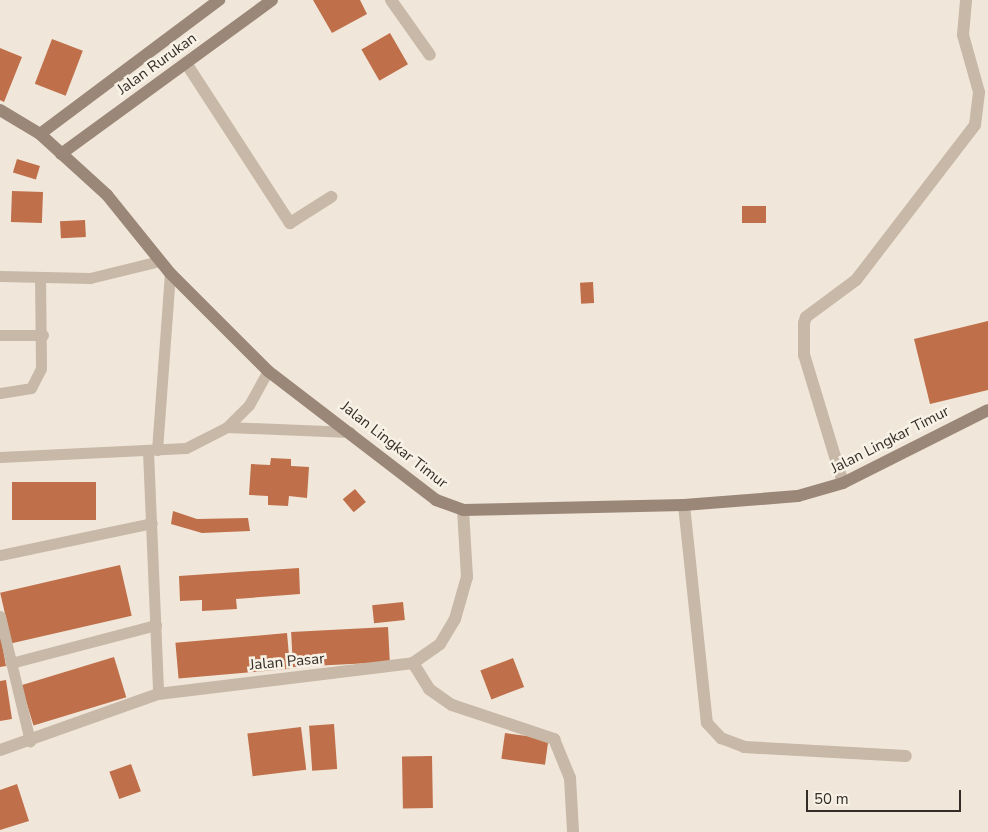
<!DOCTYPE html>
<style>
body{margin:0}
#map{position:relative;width:988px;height:832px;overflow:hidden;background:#f0e7da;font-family:"Nunito Sans",sans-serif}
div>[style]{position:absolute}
.building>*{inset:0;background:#bf6f49;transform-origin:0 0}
.lane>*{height:11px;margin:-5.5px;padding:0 5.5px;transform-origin:5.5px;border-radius:5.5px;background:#c7b8a7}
.street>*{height:12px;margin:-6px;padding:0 6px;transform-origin:6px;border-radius:6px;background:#c7b8a7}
.secondary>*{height:12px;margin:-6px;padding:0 6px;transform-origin:6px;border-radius:6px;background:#9a8778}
span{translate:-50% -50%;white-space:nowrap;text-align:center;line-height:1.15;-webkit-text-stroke:5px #f8f1e6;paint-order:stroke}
.street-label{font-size:15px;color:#342c27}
.scale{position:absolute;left:806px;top:790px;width:155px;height:22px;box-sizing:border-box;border:2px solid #342c27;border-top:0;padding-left:6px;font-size:15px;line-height:18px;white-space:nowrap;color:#342c27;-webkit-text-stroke:4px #f8f1e6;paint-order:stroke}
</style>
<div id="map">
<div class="building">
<div style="clip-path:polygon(313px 0,360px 0,367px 14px,332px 33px)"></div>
<div style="left:390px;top:33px;width:36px;height:33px;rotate:60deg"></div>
<div style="left:52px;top:39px;width:33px;height:48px;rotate:21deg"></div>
<div style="clip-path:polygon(0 48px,22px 57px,4px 102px,0 100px)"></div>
<div style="left:17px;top:159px;width:24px;height:14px;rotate:17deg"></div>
<div style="left:12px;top:191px;width:31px;height:31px;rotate:2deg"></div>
<div style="left:742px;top:206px;width:24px;height:17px"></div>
<div style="left:85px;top:220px;width:17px;height:25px;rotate:87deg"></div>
<div style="left:593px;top:282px;width:21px;height:13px;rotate:87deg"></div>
<div style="clip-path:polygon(988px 321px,988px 390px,930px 404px,914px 339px)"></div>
<div style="clip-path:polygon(271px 458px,291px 459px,291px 466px,309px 467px,307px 498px,289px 496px,288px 506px,268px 505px,268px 496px,249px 495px,251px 464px,270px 465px)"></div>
<div style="left:96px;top:482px;width:38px;height:84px;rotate:90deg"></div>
<div style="left:355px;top:489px;width:17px;height:16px;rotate:50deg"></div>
<div style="clip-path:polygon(173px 511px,197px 519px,248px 518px,250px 531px,202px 533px,171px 524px)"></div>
<div style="left:120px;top:565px;width:52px;height:123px;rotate:77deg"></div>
<div style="clip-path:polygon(299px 568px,300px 594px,236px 599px,237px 609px,202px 611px,202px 600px,180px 601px,179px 576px)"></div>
<div style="left:403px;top:602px;width:18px;height:31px;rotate:84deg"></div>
<div style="left:388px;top:627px;width:35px;height:97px;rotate:87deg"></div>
<div style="left:287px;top:633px;width:36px;height:112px;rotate:85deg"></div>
<div style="clip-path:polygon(1px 638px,6px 666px,0 667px,0 639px)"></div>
<div style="left:114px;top:657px;width:42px;height:97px;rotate:73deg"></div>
<div style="left:513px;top:658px;width:31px;height:35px;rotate:69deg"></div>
<div style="clip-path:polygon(6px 680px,12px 719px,0 721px,0 681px)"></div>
<div style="left:334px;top:724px;width:45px;height:25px;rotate:86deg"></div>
<div style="left:301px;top:727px;width:43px;height:54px;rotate:83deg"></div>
<div style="left:505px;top:733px;width:44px;height:26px;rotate:8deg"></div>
<div style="left:432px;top:756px;width:52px;height:30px;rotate:89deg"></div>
<div style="left:131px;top:764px;width:29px;height:23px;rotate:70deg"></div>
<div style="clip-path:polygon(17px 784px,29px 821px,0 830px,0 790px)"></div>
</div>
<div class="lane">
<div style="left:0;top:276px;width:90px;rotate:1.3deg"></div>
<div style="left:90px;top:278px;width:71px;rotate:-13.8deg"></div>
<div style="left:0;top:335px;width:43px"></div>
<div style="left:0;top:393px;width:31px;rotate:-9deg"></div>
<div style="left:31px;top:388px;width:22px;rotate:-63deg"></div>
<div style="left:41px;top:368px;width:91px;rotate:-90.6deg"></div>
<div style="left:227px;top:427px;width:123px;rotate:2.3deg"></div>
<div style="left:157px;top:450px;width:177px;rotate:-85.8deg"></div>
<div style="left:148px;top:451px;width:243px;rotate:87.6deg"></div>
<div style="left:0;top:457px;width:186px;rotate:-2.8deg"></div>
<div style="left:186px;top:448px;width:46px;rotate:-27.1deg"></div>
<div style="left:227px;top:427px;width:31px;rotate:-45deg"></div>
<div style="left:249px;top:405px;width:39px;rotate:-61deg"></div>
<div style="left:0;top:555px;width:155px;rotate:-11.9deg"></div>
<div style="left:0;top:616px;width:129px;rotate:76.5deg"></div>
<div style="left:11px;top:663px;width:150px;rotate:-14.7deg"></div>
</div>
<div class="street">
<div style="left:391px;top:0;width:67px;rotate:54.7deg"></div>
<div style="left:186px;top:63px;width:191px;rotate:57deg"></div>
<div style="left:290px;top:223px;width:49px;rotate:-32.4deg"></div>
<div style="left:843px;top:483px;width:134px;rotate:-106.9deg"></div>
<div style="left:804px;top:355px;width:32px;rotate:-90deg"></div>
<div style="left:804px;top:323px;width:6px;rotate:-72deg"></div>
<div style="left:806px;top:317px;width:62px;rotate:-36.5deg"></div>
<div style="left:856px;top:280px;width:195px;rotate:-52.5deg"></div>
<div style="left:975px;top:125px;width:33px;rotate:-83deg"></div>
<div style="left:979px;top:92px;width:59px;rotate:-105.7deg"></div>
<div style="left:963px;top:35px;width:35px;rotate:-85deg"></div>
<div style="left:684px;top:505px;width:219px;rotate:84deg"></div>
<div style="left:707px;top:723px;width:21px;rotate:47deg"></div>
<div style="left:721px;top:738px;width:25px;rotate:21deg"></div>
<div style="left:744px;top:747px;width:162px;rotate:3.2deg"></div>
<div style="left:413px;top:663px;width:31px;rotate:58deg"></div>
<div style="left:429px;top:689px;width:28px;rotate:35deg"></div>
<div style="left:452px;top:705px;width:108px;rotate:18.4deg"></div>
<div style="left:554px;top:739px;width:42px;rotate:67.7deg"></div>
<div style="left:570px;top:778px;width:54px;rotate:86.8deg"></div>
<div style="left:0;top:750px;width:168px;rotate:-19.5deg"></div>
<div style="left:158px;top:694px;width:257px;rotate:-6.9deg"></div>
<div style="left:413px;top:663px;width:33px;rotate:-35deg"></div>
<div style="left:440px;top:644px;width:29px;rotate:-59deg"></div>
<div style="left:455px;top:619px;width:44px;rotate:-74.1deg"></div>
<div style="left:467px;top:577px;width:67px;rotate:-93.4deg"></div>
</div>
<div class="secondary">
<div style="left:0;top:110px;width:47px;rotate:31deg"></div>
<div style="left:40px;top:134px;width:91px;rotate:42.3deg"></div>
<div style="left:107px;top:195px;width:100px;rotate:51.1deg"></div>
<div style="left:170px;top:273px;width:139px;rotate:45deg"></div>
<div style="left:268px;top:371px;width:212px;rotate:37.5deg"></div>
<div style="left:436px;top:500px;width:29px;rotate:20deg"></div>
<div style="left:463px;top:510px;width:221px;rotate:-1.3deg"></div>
<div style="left:684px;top:505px;width:114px;rotate:-4.5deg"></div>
<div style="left:798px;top:496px;width:47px;rotate:-16.1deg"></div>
<div style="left:843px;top:483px;width:162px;rotate:-26.7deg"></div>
<div style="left:40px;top:134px;width:224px;rotate:-36.8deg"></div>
<div style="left:61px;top:154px;width:261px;rotate:-36.1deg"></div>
</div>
<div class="street-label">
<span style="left:157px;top:64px;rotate:-36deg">Jalan Rurukan</span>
<span style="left:890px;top:440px;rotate:-27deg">Jalan Lingkar Timur</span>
<span style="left:394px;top:445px;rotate:38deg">Jalan Lingkar Timur</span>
<span style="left:287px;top:662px;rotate:-5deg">Jalan Pasar</span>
</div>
<div class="scale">50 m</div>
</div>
